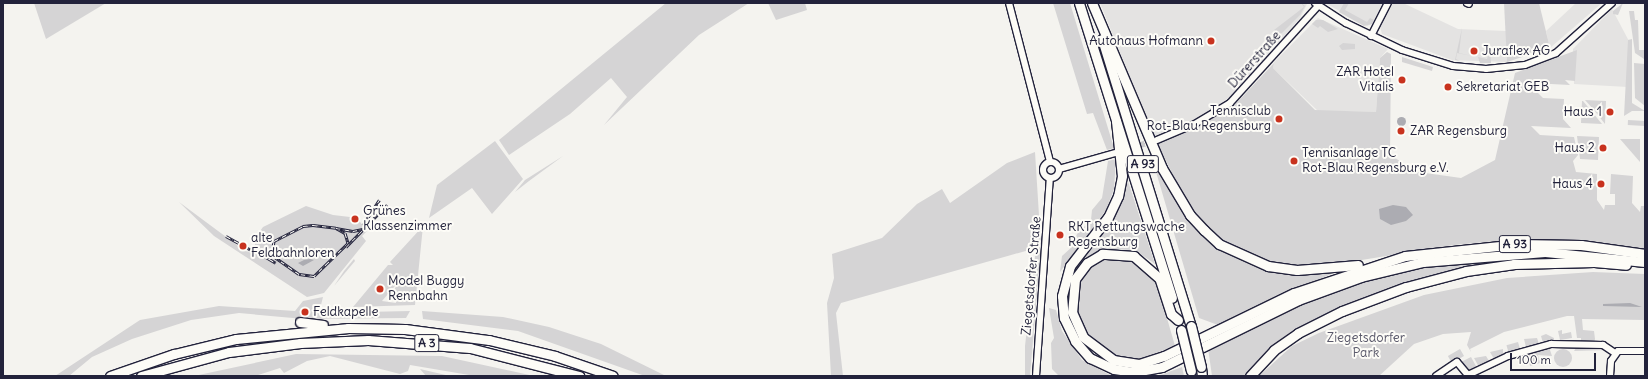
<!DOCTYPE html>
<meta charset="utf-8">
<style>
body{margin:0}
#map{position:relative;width:1648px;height:379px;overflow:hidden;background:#f4f3ef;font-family:Delius,sans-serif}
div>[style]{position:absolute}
.built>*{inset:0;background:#e4e3e2}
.green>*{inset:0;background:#d5d4d5;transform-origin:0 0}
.round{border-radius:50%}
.water>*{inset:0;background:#acacb2}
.minor-tunnel>*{height:6px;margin-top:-3px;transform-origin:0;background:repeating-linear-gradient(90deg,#cac9cb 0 6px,transparent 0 9px)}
.roads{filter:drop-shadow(1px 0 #22223b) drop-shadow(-1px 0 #22223b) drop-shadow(0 1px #22223b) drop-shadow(0 -1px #22223b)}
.minor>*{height:6px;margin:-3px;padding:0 3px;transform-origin:3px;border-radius:3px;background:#fdfcf7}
.minor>.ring{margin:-3px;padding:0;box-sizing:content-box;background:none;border:6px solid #fdfcf7;border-radius:50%}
.highway>*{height:9px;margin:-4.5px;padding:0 4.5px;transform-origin:4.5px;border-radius:4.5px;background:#fdfcf7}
.rail>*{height:3px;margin-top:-1.5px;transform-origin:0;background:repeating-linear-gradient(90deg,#fdfcf7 0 4.5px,#22223b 0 9px);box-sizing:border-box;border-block:1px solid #22223b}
.bridges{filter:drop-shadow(1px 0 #22223b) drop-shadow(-1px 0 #22223b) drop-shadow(0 1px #22223b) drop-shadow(0 -1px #22223b)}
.highway-bridge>*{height:9px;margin:-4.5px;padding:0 4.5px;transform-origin:4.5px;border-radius:4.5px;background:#fdfcf7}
.dots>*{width:11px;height:11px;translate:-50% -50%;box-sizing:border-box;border:2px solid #fdfcf7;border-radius:50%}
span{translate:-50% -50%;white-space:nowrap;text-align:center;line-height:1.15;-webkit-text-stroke:4px #fdfcf7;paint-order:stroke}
.shield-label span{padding:1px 3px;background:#fdfcf7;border:1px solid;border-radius:3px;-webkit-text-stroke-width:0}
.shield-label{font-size:12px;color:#22223b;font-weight:700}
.poi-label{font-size:13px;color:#22223b}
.right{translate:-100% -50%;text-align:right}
.left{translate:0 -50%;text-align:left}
.street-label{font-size:13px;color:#22223b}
.park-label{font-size:13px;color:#585769}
.frame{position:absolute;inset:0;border:4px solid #22223b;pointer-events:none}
.scale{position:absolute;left:1510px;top:353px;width:86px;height:18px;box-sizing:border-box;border:2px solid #22223b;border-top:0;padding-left:5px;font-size:12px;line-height:14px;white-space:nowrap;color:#22223b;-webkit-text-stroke:3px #fdfcf7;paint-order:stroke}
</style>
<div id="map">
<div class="built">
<div style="clip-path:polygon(1100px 3px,1307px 3px,1307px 4px,1300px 18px,1234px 94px,1197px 120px,1154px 137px)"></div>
<div style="clip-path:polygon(1325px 3px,1383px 3px,1372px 24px,1367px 26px)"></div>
<div style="clip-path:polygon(1393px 3px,1403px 3px,1458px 29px,1506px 31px,1507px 62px,1452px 60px,1382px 34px,1380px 27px)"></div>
<div style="clip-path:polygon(1576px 3px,1602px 3px,1550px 48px,1546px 31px)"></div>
<div style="clip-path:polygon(1612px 9px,1630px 43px,1628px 87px,1574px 84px,1573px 49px)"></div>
<div style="clip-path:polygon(1318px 18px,1388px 49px,1380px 58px,1376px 112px,1318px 111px,1273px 68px,1274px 62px)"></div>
</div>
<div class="green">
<div style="clip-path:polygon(34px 3px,106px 3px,46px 39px)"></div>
<div style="clip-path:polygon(666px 3px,749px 3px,699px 35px,604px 125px,627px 97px,611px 78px,570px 114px,509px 155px,499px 140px)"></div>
<div style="clip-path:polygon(768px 3px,805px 3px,807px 10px,776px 20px)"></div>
<div style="clip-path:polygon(1053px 3px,1070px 3px,1114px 148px,1107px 150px,1093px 113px,1087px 114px)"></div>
<div style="clip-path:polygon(1301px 3px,1305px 6px,1300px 15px,1281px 34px,1274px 30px,1304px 7px)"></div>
<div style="clip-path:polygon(1344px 3px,1349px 3px,1345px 10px,1367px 22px,1370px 18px,1374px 20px,1372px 24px,1364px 26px,1339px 12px)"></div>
<div style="clip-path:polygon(1504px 3px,1539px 3px,1550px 48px,1507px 62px)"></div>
<div style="clip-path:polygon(1623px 3px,1618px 15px,1613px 14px,1613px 11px)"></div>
<div style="clip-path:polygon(1629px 11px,1634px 11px,1635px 20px,1638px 20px,1639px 50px,1644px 50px,1644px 59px,1635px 53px)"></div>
<div style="clip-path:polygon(1316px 20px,1323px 20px,1338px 29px,1328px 32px,1320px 26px,1318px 28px,1312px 24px)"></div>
<div style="clip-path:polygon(1462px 28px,1459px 53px,1472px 56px,1457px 53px,1456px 59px,1460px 61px,1455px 60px)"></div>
<div style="clip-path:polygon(1632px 39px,1632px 103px,1645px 111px,1632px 111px,1624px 116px,1628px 40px)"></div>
<div style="clip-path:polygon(1343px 43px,1355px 44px,1355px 49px,1342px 50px,1339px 46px)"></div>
<div style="clip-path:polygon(1490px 49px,1491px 63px,1480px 63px,1478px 57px,1487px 59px)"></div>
<div style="clip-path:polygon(1577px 50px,1575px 81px,1565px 80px,1570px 85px,1532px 83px,1531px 86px,1543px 98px,1564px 99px,1563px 119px,1571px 128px,1531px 126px,1540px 135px,1574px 137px,1578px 155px,1573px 161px,1576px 172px,1597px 174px,1597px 200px,1604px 210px,1605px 205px,1615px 205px,1615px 194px,1610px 194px,1611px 174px,1633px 176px,1632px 203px,1640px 212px,1641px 206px,1645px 206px,1645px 250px,1575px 241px,1519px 239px,1454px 245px,1337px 264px,1299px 266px,1269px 262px,1221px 240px,1204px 225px,1184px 197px,1157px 143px,1231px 109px,1274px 63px,1273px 68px,1315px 110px,1376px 112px,1380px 58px,1387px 52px,1391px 54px,1390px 155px,1418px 172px,1461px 178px,1495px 160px,1515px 73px)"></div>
<div style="clip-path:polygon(1402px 57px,1433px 67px,1432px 71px,1402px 62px)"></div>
<div style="clip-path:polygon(1634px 63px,1645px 64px,1645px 106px,1635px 98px)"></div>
<div style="clip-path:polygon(1585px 100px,1606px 101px,1605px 124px,1594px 110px)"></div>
<div style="clip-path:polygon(1582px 101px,1583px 101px,1602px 124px,1581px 123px)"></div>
<div style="left:1628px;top:120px;width:17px;height:5px;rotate:3deg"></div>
<div style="clip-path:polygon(1577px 136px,1599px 137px,1598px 160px,1580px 159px)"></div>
<div style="clip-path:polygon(1620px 139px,1640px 139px,1640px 162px)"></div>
<div style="clip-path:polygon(495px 141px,523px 179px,492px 214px,472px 188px,429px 218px,437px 185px)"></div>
<div style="clip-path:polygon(1149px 148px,1217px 248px,1267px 270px,1331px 274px,1218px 325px,1199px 318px)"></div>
<div style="clip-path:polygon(1035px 152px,1041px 247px,1030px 376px,1025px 376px,1025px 346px,1036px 248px,841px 303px,836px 313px,843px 376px,831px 376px,827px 303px,834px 278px,832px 254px,882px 238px,917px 204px,942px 189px,950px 203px,1007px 163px)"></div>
<div style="clip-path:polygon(563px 156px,529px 181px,515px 192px,525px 180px)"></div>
<div style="clip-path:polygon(1116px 159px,1114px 189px,1106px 210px,1060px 272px,1062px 256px,1073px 246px,1077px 234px,1091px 220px,1092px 210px,1102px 198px,1108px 161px)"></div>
<div style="clip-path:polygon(1126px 175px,1155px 264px,1135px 250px,1104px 249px,1092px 254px,1069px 276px,1116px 212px)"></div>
<div style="clip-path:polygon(179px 202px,245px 251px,255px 253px,255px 238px,263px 227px,306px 206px,333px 215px,350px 217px,354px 214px,367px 231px,362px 236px,366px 241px,324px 293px,307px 297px,214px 236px)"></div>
<div style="clip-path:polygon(evenodd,423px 226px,415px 305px,353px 307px,388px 265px,393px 265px,390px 262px,423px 226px,400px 280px,394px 290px,396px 303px,382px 301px,400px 280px)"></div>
<div style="clip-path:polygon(1545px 256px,1551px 257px,1472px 267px,1297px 330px,1267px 350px,1246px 376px,1212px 376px,1208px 348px,1311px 299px,1368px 279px,1426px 265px)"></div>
<div style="clip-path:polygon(1109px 257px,1135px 259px,1156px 280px,1175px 346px,1142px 358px,1128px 359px,1105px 351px,1088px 338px,1075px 305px,1080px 278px,1096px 260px)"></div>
<div style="clip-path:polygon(354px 259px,355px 261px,334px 286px,344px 271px)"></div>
<div style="clip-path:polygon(1593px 272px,1645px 274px,1645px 320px,1582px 319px,1583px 330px,1594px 331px,1595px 339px,1594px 343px,1581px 343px,1581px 338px,1577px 338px,1574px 316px,1567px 316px,1504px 332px,1470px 349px,1471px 352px,1467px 345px,1471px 332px,1443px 334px,1414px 344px,1379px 376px,1259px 376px,1292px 346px,1319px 333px,1424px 295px,1507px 278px)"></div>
<div style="clip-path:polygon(323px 297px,319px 313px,410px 311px,406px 318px,304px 319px,239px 313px,191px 320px,132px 339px,92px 357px,69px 376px,55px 376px,140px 320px,219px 306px,295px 311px,303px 301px)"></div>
<div style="clip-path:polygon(1049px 308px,1056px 310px,1062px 331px,1082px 360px,1112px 376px,1059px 376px,1052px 369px,1051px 343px,1054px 338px)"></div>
<div style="clip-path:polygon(422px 311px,503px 317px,549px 327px,601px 344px,666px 376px,645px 376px,518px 331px,423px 319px)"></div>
<div style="clip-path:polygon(1562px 330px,1562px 334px,1571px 332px,1572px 338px,1560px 340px,1558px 331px)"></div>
<div style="clip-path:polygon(1546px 334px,1554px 338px,1554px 341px,1543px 343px,1541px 336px)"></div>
<div style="clip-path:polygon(1537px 338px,1539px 344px,1526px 347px,1524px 339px)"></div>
<div style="left:1518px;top:342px;width:7px;height:12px;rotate:74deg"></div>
<div style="clip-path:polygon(1549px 347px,1552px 356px,1538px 355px,1540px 363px,1530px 366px,1527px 353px)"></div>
<div style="clip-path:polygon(1601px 347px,1607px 350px,1574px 351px,1576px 348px)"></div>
<div style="left:1460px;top:349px;width:8px;height:14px;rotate:60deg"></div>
<div style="clip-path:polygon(1503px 349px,1503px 356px,1494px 359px,1490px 352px)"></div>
<div class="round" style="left:1554px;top:349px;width:18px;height:18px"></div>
<div style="clip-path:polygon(296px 354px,442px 356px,534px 376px,475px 376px,410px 365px,408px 371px,400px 374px,330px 356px,307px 361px,284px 373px,280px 368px,255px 376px,194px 376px)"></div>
<div style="clip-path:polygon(1486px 356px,1489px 361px,1479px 367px,1474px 358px)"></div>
<div style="clip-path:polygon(1471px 357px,1477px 368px,1468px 372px,1461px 362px)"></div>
<div style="clip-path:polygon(1182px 367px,1184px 376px,1158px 376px)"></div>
<div style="clip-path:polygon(420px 369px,450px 376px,426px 376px)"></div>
</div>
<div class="water">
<div class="round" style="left:1396.5px;top:116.5px;width:9px;height:9px"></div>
<div style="clip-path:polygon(1393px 205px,1406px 207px,1413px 215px,1406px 221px,1391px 225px,1380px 219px,1379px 209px)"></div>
<div style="clip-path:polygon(304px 260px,310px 259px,314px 260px,303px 266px,298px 263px)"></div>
<div style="clip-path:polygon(1630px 303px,1642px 307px,1603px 306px,1603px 304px)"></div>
</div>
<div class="minor-tunnel">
<div style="left:1122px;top:151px;width:33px;rotate:-18deg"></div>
</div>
<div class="roads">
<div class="minor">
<div style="left:1009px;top:3px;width:164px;rotate:75.5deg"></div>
<div style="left:1315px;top:3px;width:37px;rotate:33deg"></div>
<div style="left:1346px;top:23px;width:62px;rotate:25.7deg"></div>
<div style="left:1402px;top:50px;width:53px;rotate:17.4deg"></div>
<div style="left:1453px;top:66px;width:33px;rotate:5deg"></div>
<div style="left:1486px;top:69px;width:39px;rotate:-6deg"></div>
<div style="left:1525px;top:65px;width:33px;rotate:-21deg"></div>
<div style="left:1556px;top:53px;width:75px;rotate:-41.8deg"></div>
<div style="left:1467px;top:3px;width:2px;rotate:27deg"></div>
<div style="left:1371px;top:36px;width:37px;rotate:-63deg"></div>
<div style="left:1157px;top:140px;width:39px;rotate:-23deg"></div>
<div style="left:1193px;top:125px;width:43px;rotate:-30.7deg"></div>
<div style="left:1230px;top:103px;width:131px;rotate:-47.8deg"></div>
<div class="ring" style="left:1043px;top:162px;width:10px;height:10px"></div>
<div style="left:1059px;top:169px;width:58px;rotate:-15.9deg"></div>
<div style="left:1036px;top:376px;width:198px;rotate:-86deg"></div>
<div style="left:1436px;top:376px;width:25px;rotate:-34deg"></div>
<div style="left:1457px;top:362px;width:17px;rotate:50deg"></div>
<div style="left:1468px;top:375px;width:44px;rotate:-25.4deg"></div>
<div style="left:1508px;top:356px;width:45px;rotate:-15.6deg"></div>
<div style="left:1551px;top:344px;width:52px;rotate:1.1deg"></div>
<div style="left:1603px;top:345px;width:14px;rotate:34deg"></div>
<div style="left:1610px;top:376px;width:15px;rotate:-86deg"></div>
<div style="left:1611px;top:361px;width:12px;rotate:-55deg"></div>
<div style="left:1618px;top:351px;width:27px"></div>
</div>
<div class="highway">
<div style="left:1079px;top:3px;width:309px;rotate:72.5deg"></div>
<div style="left:1092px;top:3px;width:179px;rotate:67deg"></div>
<div style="left:1162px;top:168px;width:55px;rotate:59.2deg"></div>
<div style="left:1190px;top:215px;width:21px;rotate:47deg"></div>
<div style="left:1204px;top:230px;width:21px;rotate:43deg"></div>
<div style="left:1219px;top:244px;width:54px;rotate:24.2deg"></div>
<div style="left:1268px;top:266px;width:29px;rotate:8deg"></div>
<div style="left:1297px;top:270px;width:61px;rotate:-4.7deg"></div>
<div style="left:1102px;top:39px;width:300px;rotate:72.8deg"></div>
<div style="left:1116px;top:121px;width:55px;rotate:83.8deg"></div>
<div style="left:1122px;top:176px;width:20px;rotate:101deg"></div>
<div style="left:1118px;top:196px;width:23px;rotate:115deg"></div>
<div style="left:1108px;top:217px;width:62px;rotate:127.8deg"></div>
<div style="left:1070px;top:266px;width:31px;rotate:105deg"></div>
<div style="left:1062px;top:296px;width:22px;rotate:85deg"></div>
<div style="left:1064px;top:318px;width:25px;rotate:64deg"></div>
<div style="left:1075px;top:341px;width:23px;rotate:49deg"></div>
<div style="left:1090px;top:358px;width:26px;rotate:25deg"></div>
<div style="left:1114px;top:369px;width:20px;rotate:9deg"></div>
<div style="left:1134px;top:372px;width:28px;rotate:-10deg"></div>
<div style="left:1162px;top:367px;width:152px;rotate:-26.2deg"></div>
<div style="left:1298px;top:300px;width:67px;rotate:-20.1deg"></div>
<div style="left:1361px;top:277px;width:64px;rotate:-13.6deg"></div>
<div style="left:1423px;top:262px;width:122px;rotate:-4.7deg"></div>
<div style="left:1545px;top:252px;width:100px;rotate:5.7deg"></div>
<div style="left:1178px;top:320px;width:9px;rotate:-139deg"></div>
<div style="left:1171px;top:314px;width:38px;rotate:-108deg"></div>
<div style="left:1159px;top:278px;width:33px;rotate:-139deg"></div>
<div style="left:1134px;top:256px;width:32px;rotate:-176deg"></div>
<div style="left:1102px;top:254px;width:17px;rotate:149deg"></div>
<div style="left:1087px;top:263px;width:20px;rotate:127deg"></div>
<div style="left:1075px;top:279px;width:33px;rotate:95deg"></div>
<div style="left:1072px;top:312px;width:27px;rotate:66deg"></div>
<div style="left:1083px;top:337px;width:38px;rotate:37deg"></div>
<div style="left:1113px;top:360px;width:26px;rotate:9deg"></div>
<div style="left:1139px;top:364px;width:26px;rotate:-18deg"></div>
<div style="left:1164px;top:356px;width:144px;rotate:-25.9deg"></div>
<div style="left:1294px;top:293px;width:117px;rotate:-18.4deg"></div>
<div style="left:1405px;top:256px;width:114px;rotate:-6.1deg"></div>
<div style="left:1518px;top:244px;width:63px;rotate:0.9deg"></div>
<div style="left:1581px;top:245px;width:65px;rotate:8deg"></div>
<div style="left:300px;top:322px;width:23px;rotate:7deg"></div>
<div style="left:1201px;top:367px;width:9px;rotate:84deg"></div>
<div style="left:110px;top:376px;width:68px;rotate:-19deg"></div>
<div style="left:174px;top:354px;width:64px;rotate:-13.6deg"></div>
<div style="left:236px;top:339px;width:113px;rotate:-5.6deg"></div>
<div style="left:348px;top:328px;width:57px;rotate:1deg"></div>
<div style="left:405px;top:329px;width:85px;rotate:7.5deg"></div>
<div style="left:489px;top:340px;width:68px;rotate:13.6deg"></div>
<div style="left:555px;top:356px;width:61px;rotate:19deg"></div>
<div style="left:141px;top:376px;width:91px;rotate:-15.3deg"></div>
<div style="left:229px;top:352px;width:72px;rotate:-7.2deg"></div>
<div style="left:300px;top:343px;width:68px;rotate:-2.5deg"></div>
<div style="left:368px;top:340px;width:102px;rotate:4.5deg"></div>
<div style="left:470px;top:348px;width:113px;rotate:14.4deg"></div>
<div style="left:1250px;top:376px;width:35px;rotate:-47deg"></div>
<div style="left:1274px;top:350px;width:29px;rotate:-35deg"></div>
<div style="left:1298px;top:333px;width:49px;rotate:-26.6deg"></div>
<div style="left:1342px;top:311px;width:68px;rotate:-20.6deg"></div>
<div style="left:1406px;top:287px;width:62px;rotate:-14.9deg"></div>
<div style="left:1466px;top:271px;width:49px;rotate:-8.3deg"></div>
<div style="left:1514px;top:264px;width:80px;rotate:-1.4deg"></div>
<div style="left:1594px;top:262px;width:32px;rotate:5deg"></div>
</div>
</div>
<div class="rail">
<div style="left:363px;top:225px;width:30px;rotate:-57deg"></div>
<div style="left:336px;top:228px;width:10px;rotate:29deg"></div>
<div style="left:345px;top:233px;width:10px;rotate:73deg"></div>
<div style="left:348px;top:243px;width:47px;rotate:135.9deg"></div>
<div style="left:314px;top:276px;width:15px;rotate:-172deg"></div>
<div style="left:299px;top:274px;width:33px;rotate:-145deg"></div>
<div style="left:272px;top:255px;width:14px;rotate:-82deg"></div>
<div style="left:274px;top:241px;width:33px;rotate:-27deg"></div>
<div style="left:303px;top:226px;width:10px;rotate:-6deg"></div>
<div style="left:313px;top:225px;width:23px;rotate:7deg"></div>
<div style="left:336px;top:228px;width:17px;rotate:10deg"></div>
<div style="left:353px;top:231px;width:10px;rotate:-11deg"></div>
<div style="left:226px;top:236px;width:31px;rotate:29deg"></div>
<div style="left:346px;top:247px;width:59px;rotate:-45.7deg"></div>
<div style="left:261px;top:254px;width:17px;rotate:31deg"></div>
</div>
<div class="bridges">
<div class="highway-bridge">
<div style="left:1191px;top:326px;width:42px;rotate:76.3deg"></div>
<div style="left:1181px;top:330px;width:42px;rotate:76.3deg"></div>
</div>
</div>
<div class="dots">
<div style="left:1211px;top:41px;background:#c8321e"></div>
<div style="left:1474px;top:51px;background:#c8321e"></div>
<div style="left:1402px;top:80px;background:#c8321e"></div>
<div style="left:1448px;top:87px;background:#c8321e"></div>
<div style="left:1610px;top:112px;background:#c8321e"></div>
<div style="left:1279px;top:119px;background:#c8321e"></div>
<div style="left:1401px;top:131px;background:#c8321e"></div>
<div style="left:1603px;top:148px;background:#c8321e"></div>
<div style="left:1294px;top:161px;background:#c8321e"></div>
<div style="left:1601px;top:184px;background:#c8321e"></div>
<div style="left:355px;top:219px;background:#c8321e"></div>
<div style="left:1060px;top:235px;background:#c8321e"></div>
<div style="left:243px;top:246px;background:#c8321e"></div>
<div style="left:380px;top:289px;background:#c8321e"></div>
<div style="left:305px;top:312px;background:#c8321e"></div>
</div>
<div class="shield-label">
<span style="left:1143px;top:164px">A 93</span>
<span style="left:1515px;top:244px">A 93</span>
<span style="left:427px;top:343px">A 3</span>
</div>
<div class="poi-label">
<span class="right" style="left:1203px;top:41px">Autohaus Hofmann</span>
<span class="left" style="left:1482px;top:51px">Juraflex AG</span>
<span class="right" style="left:1394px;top:80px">ZAR Hotel<br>Vitalis</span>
<span class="left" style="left:1456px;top:87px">Sekretariat GEB</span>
<span class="right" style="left:1271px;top:119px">Tennisclub<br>Rot-Blau Regensburg</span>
<span class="right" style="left:1602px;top:112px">Haus 1</span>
<span class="left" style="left:1410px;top:131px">ZAR Regensburg</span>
<span class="right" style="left:1595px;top:148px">Haus 2</span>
<span class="left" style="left:1302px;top:161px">Tennisanlage TC<br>Rot-Blau Regensburg e.V.</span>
<span class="right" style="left:1593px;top:184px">Haus 4</span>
<span class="left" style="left:363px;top:219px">Grünes<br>Klassenzimmer</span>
<span class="left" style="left:1068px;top:235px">RKT Rettungswache<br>Regensburg</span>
<span class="left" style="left:251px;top:246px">alte<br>Feldbahnloren</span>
<span class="left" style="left:388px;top:289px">Model Buggy<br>Rennbahn</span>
<span class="left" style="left:313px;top:312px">Feldkapelle</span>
</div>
<div class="street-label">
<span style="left:1255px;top:60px;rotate:-48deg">Dürerstraße</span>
<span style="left:1032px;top:276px;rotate:-85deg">Ziegetsdorfer Straße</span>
</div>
<div class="park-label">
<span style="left:1366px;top:346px">Ziegetsdorfer<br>Park</span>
</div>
<div class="frame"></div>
<div class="scale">100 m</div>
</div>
